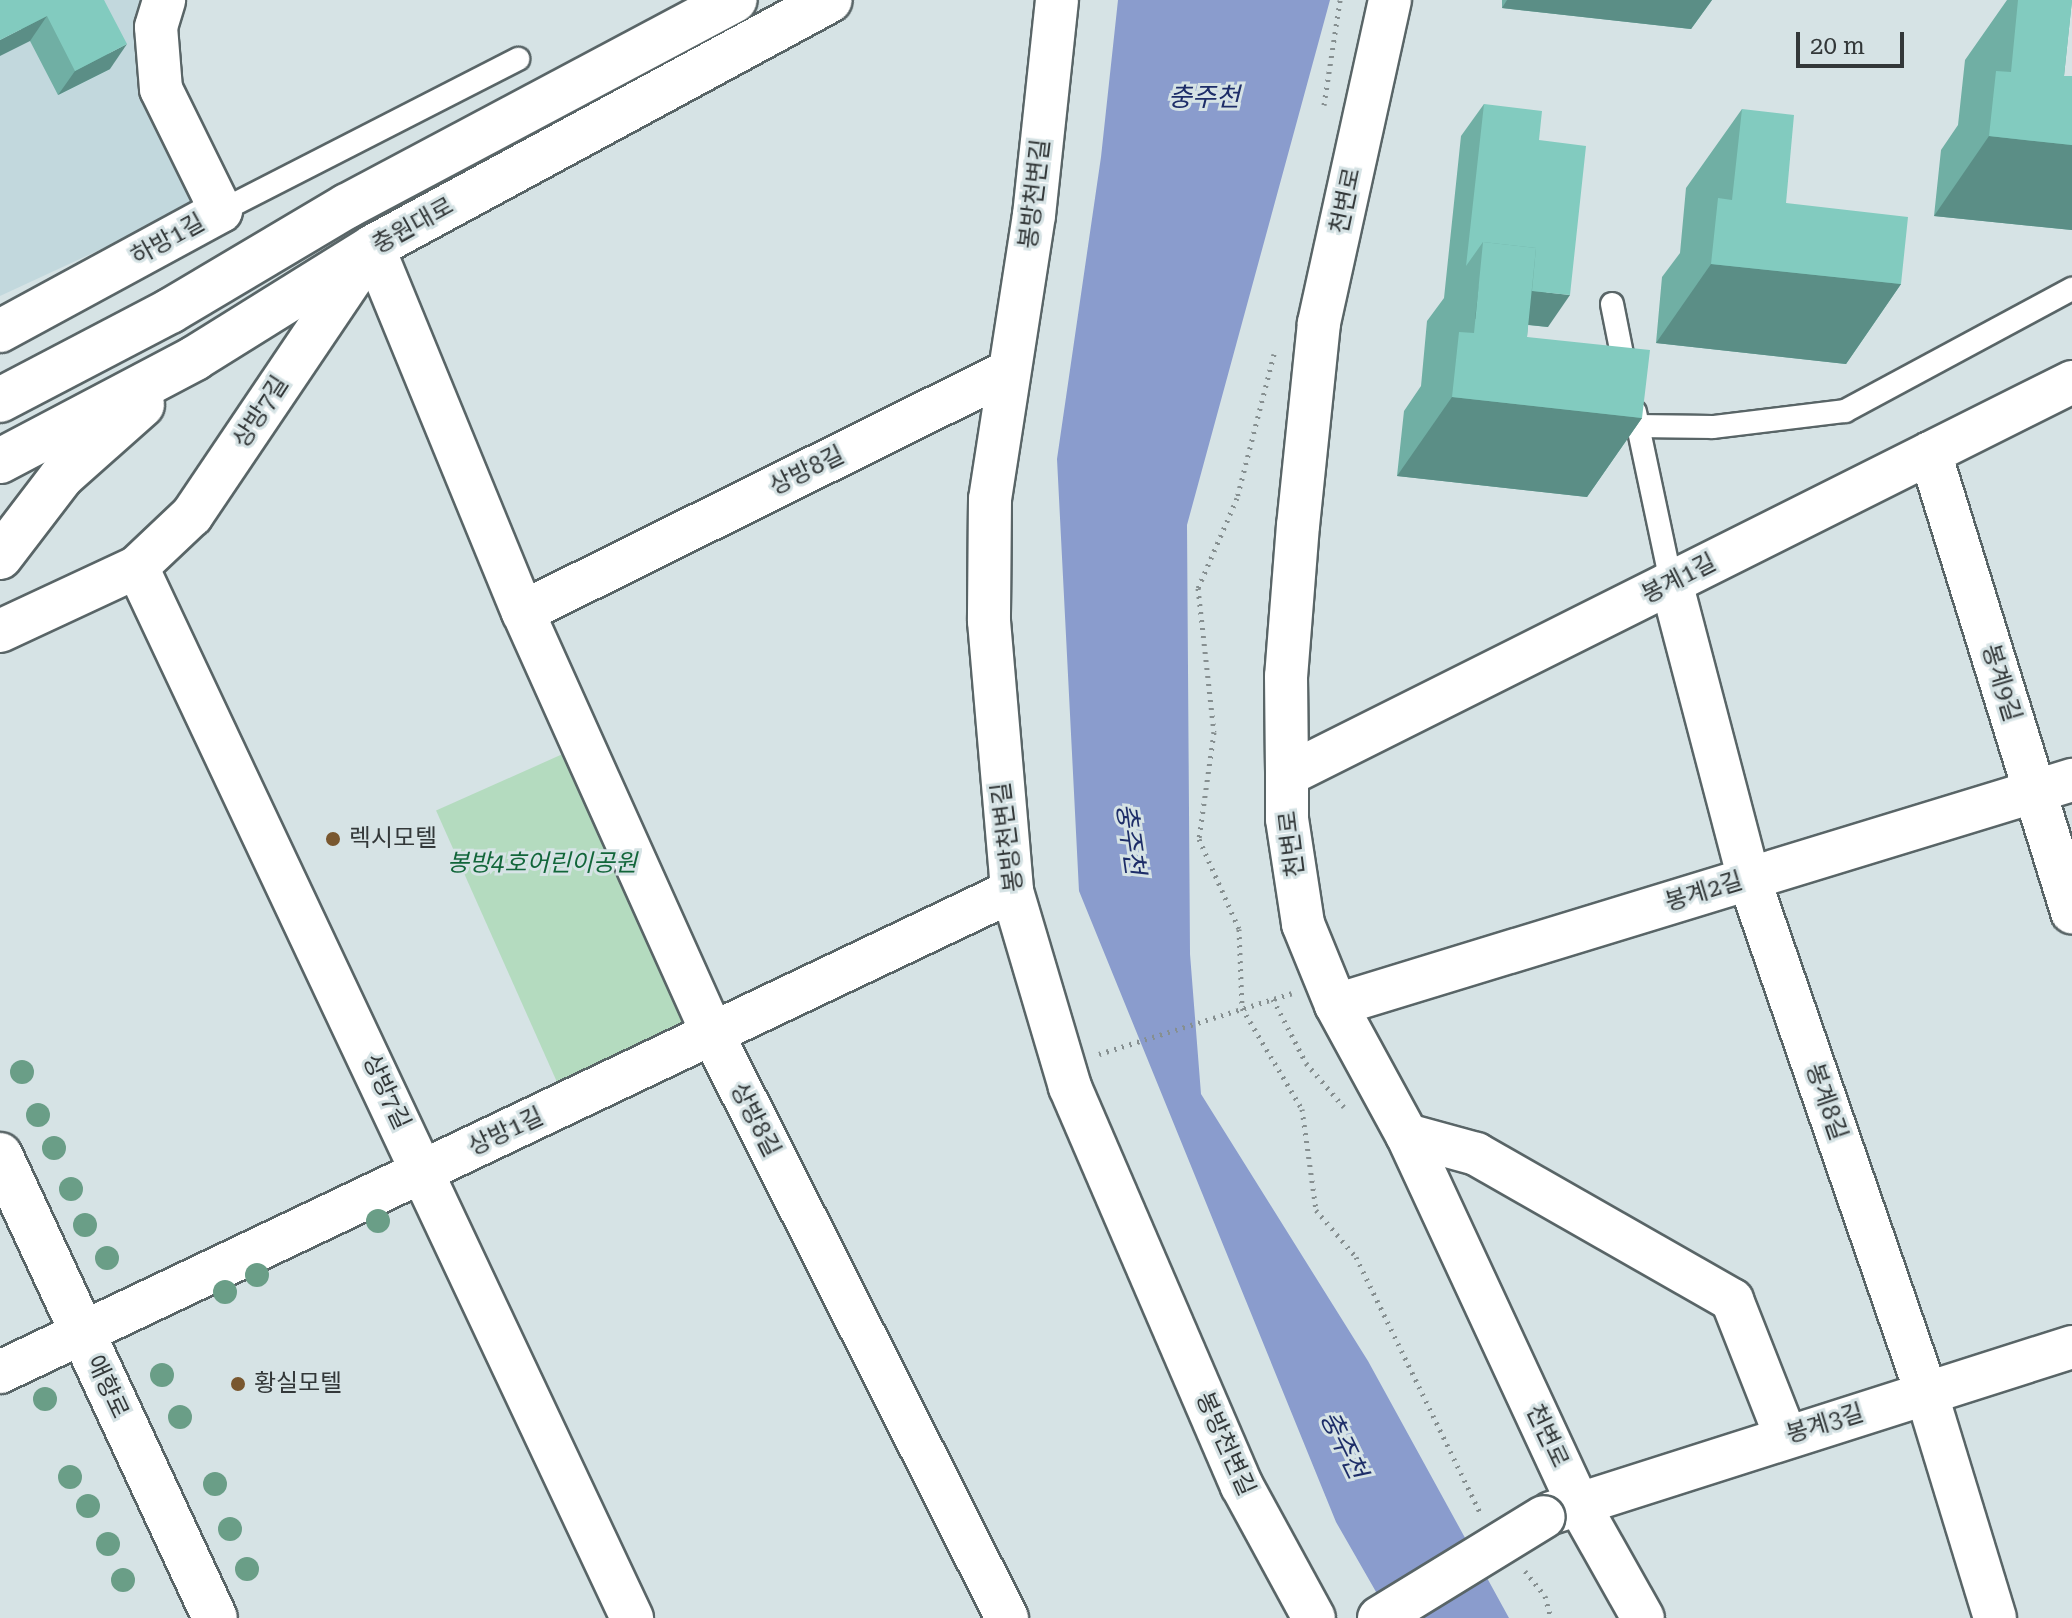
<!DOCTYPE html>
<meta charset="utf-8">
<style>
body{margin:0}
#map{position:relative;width:2072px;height:1618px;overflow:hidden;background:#d6e3e5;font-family:"Roboto Serif","Noto Sans KR",serif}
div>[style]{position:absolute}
.built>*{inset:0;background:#c2d8dd}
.green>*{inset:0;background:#b4dbbf;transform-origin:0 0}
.water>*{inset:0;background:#8a9ccd}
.path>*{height:5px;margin-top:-2.5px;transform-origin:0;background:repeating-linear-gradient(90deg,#868f90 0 2px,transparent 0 8px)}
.roads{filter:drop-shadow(2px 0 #596567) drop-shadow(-2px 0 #596567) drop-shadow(0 2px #596567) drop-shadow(0 -2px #596567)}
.service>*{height:22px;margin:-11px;padding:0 11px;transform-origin:11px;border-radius:11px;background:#fff}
.minor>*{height:42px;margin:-21px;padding:0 21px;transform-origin:21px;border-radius:21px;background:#fff}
.tertiary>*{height:44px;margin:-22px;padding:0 22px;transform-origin:22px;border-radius:22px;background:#fff}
.bridges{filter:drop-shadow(2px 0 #596567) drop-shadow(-2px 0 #596567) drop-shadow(0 2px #596567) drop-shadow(0 -2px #596567)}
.minor-bridge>*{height:42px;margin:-21px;padding:0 21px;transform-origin:21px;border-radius:21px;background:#fff}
.trees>*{width:24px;height:24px;margin:-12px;border-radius:50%;background:#6a9e87}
.wall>*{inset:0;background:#70afa4}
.shaded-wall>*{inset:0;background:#5b8e86}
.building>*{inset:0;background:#82cbbf}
.dots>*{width:22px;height:22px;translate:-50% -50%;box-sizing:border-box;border:4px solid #d6e3e5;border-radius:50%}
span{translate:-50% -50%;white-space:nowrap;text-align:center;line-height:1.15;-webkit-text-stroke:6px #d6e3e5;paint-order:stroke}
.street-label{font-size:24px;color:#333839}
.poi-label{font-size:24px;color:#333839}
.left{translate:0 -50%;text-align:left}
.park-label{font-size:24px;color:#12663a;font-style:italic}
.water-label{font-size:26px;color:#1d2d68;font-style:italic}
.scale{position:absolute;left:1796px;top:32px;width:108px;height:36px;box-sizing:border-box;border:4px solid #333839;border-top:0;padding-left:10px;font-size:24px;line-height:28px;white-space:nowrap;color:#333839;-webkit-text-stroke:6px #d6e3e5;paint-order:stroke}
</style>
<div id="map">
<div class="built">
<div style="clip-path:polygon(0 0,157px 0,143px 37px,216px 196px,0 296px)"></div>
</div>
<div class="green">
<div style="left:574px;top:749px;width:303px;height:151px;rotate:66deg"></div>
</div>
<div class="water">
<div style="clip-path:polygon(1118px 0,1330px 0,1187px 525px,1190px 954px,1201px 1094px,1368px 1361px,1509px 1618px,1391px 1618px,1336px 1522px,1079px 891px,1057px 459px,1101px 157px)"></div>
</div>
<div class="path">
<div style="left:1324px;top:105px;width:106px;rotate:-81.3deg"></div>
<div style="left:1274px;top:354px;width:149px;rotate:104.4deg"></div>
<div style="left:1237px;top:498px;width:98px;rotate:113.4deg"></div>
<div style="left:1198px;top:588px;width:145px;rotate:83.7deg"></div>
<div style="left:1214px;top:732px;width:108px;rotate:98deg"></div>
<div style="left:1199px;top:839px;width:98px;rotate:66deg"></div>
<div style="left:1239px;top:929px;width:79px;rotate:87.8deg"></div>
<div style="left:1242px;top:1008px;width:117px;rotate:59.3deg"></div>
<div style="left:1302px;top:1109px;width:102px;rotate:82.1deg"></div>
<div style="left:1316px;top:1210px;width:62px;rotate:49.6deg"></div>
<div style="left:1356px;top:1257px;width:284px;rotate:64.1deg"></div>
<div style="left:1273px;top:999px;width:72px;rotate:62.7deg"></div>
<div style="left:1306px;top:1063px;width:58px;rotate:49.2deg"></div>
<div style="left:1099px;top:1054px;width:202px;rotate:-17.5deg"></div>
<div style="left:1525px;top:1571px;width:32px;rotate:51deg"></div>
<div style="left:1545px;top:1596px;width:23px;rotate:75deg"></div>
</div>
<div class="roads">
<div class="service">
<div style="left:221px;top:211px;width:334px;rotate:-27.1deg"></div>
<div style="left:1612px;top:304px;width:71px;rotate:78.7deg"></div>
<div style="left:1635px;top:412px;width:174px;rotate:78deg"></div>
<div style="left:1637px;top:426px;width:76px;rotate:0.8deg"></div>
<div style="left:1713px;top:427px;width:133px;rotate:-6.9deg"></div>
<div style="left:1845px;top:411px;width:258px;rotate:-28.3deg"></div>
</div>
<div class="minor">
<div style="left:1057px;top:0;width:216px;rotate:96.1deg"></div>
<div style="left:1034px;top:215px;width:287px;rotate:98.8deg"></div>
<div style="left:990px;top:499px;width:122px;rotate:90.5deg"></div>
<div style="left:989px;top:621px;width:271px;rotate:85.1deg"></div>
<div style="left:1012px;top:891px;width:204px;rotate:73.5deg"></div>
<div style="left:1070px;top:1087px;width:434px;rotate:66.7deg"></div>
<div style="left:1242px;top:1486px;width:150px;rotate:61.4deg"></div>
<div style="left:1390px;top:0;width:331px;rotate:102.4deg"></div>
<div style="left:1319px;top:323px;width:203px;rotate:95.9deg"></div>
<div style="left:1298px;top:525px;width:151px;rotate:94.5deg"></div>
<div style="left:1286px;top:676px;width:99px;rotate:89.4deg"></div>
<div style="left:1287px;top:775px;width:44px;rotate:90deg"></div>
<div style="left:1287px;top:819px;width:106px;rotate:81.3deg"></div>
<div style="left:1303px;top:924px;width:87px;rotate:67.8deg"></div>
<div style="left:1336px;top:1005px;width:148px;rotate:61.4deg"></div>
<div style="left:1407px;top:1135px;width:404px;rotate:65.1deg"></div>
<div style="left:1577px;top:1501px;width:134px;rotate:60.6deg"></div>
<div style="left:373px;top:247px;width:395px;rotate:67.7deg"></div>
<div style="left:523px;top:612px;width:464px;rotate:65.8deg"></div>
<div style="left:713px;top:1035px;width:653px;rotate:63.24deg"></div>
<div style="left:0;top:331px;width:251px;rotate:-28.5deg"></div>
<div style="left:221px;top:211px;width:136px;rotate:-116.2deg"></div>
<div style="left:161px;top:89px;width:62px;rotate:-94.6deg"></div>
<div style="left:156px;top:27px;width:28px;rotate:-73deg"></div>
<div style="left:1930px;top:453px;width:481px;rotate:72.8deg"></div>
<div style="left:137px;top:567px;width:1162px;rotate:64.78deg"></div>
<div style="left:1671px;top:582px;width:307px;rotate:75.3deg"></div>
<div style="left:1749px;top:879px;width:543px;rotate:70.96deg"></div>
<div style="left:1926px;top:1392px;width:236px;rotate:73deg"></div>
<div style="left:523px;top:612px;width:538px;rotate:-26.37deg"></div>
<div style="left:0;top:631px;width:151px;rotate:-25deg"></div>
<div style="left:137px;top:567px;width:76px;rotate:-43.4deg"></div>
<div style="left:192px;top:515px;width:323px;rotate:-56deg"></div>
<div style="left:1287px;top:775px;width:878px;rotate:-26.59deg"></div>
<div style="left:1336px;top:1005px;width:770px;rotate:-17deg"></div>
<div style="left:1407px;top:1135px;width:72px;rotate:15.4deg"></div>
<div style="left:1476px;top:1154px;width:295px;rotate:29.7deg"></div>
<div style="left:1732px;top:1300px;width:147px;rotate:68.5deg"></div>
<div style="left:0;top:1372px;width:1120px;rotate:-25.42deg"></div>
<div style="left:1551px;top:1513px;width:547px;rotate:-17.67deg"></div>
</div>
<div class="tertiary">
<div style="left:0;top:400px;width:192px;rotate:-27.6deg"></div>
<div style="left:170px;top:311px;width:206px;rotate:-30.7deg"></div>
<div style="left:347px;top:206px;width:439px;rotate:-28deg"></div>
<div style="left:0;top:461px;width:221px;rotate:-27.8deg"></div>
<div style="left:195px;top:358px;width:210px;rotate:-31.9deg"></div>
<div style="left:373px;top:247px;width:519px;rotate:-28.39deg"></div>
<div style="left:0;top:557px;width:102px;rotate:-52.6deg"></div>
<div style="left:62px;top:476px;width:107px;rotate:-41.6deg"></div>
<div style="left:0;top:1155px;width:510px;rotate:65.09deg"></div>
</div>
</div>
<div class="bridges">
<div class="minor-bridge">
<div style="left:1379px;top:1618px;width:193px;rotate:-31.5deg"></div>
</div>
</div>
<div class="trees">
<div style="left:22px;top:1072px"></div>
<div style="left:38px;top:1115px"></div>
<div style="left:54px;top:1148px"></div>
<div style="left:71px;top:1189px"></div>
<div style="left:378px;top:1221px"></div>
<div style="left:85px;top:1225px"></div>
<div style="left:107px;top:1258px"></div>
<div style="left:257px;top:1275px"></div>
<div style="left:225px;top:1292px"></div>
<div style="left:162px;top:1375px"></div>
<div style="left:45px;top:1399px"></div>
<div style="left:180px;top:1417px"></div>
<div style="left:70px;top:1477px"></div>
<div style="left:215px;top:1484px"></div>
<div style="left:88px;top:1506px"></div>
<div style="left:230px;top:1529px"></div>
<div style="left:108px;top:1544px"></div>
<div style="left:247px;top:1569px"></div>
<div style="left:123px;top:1580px"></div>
</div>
<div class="wall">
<div style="clip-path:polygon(0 0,104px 0,110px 69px,58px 95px,30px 41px)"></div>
<div style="clip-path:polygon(1502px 0,1712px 0,1691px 29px,1502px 8px)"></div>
<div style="clip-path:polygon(2007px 0,2072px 0,2064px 76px,2072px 76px,2072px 230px,1934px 216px,1941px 150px,1958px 125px,1965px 60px)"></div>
<div style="clip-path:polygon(1484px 104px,1539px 140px,1548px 327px,1528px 325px,1527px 337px,1642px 418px,1587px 497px,1397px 476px,1404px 411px,1421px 386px,1427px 321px,1444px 298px,1461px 136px)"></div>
<div style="clip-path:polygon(1742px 109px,1786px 203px,1901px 284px,1846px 364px,1656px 343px,1662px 277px,1680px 253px,1686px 188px)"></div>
</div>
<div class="shaded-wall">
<div style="clip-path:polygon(1507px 0,1712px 0,1691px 29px,1502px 8px)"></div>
<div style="clip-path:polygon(47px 16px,30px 41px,0 56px,0 40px)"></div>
<div style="clip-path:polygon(127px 44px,110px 69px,58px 95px,75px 71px)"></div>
<div style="clip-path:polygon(1989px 136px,2072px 145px,2072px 230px,1934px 216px)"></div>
<div style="clip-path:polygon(1711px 264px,1901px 284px,1846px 364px,1656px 343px)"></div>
<div style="clip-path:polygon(1479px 285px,1570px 295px,1548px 327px,1475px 319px)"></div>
<div style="clip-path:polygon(1452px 397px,1642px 418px,1587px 497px,1397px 476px)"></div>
</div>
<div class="building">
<div style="clip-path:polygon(0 0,104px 0,127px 44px,75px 71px,47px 16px,0 40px)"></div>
<div style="clip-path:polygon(2018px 0,2072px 0,2064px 76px,2072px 76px,2072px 145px,1989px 136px,1996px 71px,2011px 72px)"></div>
<div style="clip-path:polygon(1484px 104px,1542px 111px,1539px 140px,1586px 146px,1570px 295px,1532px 291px,1536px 248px,1483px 242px,1466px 266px)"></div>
<div style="clip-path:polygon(1742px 109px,1794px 115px,1786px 203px,1908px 217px,1901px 284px,1711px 264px,1718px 198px,1732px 200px)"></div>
<div style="clip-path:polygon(1483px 242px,1536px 248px,1527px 337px,1650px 350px,1642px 418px,1452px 397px,1459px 332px,1474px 333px)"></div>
</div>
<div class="dots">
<div style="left:333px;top:839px;background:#79572f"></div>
<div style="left:238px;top:1384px;background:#79572f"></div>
</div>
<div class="street-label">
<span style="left:1035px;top:194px;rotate:-83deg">봉방천변길</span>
<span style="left:1346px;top:201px;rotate:-78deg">천변로</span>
<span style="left:413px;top:226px;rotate:-29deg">충원대로</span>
<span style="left:168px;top:240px;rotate:-29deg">하방1길</span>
<span style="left:261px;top:412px;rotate:-57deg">상방7길</span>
<span style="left:807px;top:471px;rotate:-26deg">상방8길</span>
<span style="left:1679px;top:579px;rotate:-27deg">봉계1길</span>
<span style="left:2001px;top:683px;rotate:73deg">봉계9길</span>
<span style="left:1008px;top:837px;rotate:-97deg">봉방천변길</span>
<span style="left:1292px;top:844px;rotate:-97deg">천변로</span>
<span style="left:1704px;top:892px;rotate:-17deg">봉계2길</span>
<span style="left:386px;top:1092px;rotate:65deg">상방7길</span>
<span style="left:1826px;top:1102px;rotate:71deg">봉계8길</span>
<span style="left:755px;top:1120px;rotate:63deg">상방8길</span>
<span style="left:506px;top:1132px;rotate:-25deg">상방1길</span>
<span style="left:107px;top:1387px;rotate:65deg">애향로</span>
<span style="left:1825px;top:1424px;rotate:-17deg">봉계3길</span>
<span style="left:1547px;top:1436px;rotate:65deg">천변로</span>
<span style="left:1225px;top:1444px;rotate:66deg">봉방천변길</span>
</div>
<div class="poi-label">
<span class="left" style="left:349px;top:839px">렉시모텔</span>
<span class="left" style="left:254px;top:1384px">황실모텔</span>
</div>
<div class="park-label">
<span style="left:542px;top:864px">봉방4호어린이공원</span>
</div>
<div class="water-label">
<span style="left:1204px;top:98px">충주천</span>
<span style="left:1130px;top:839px;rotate:82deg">충주천</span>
<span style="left:1343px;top:1445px;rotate:64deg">충주천</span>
</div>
<div class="scale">20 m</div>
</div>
